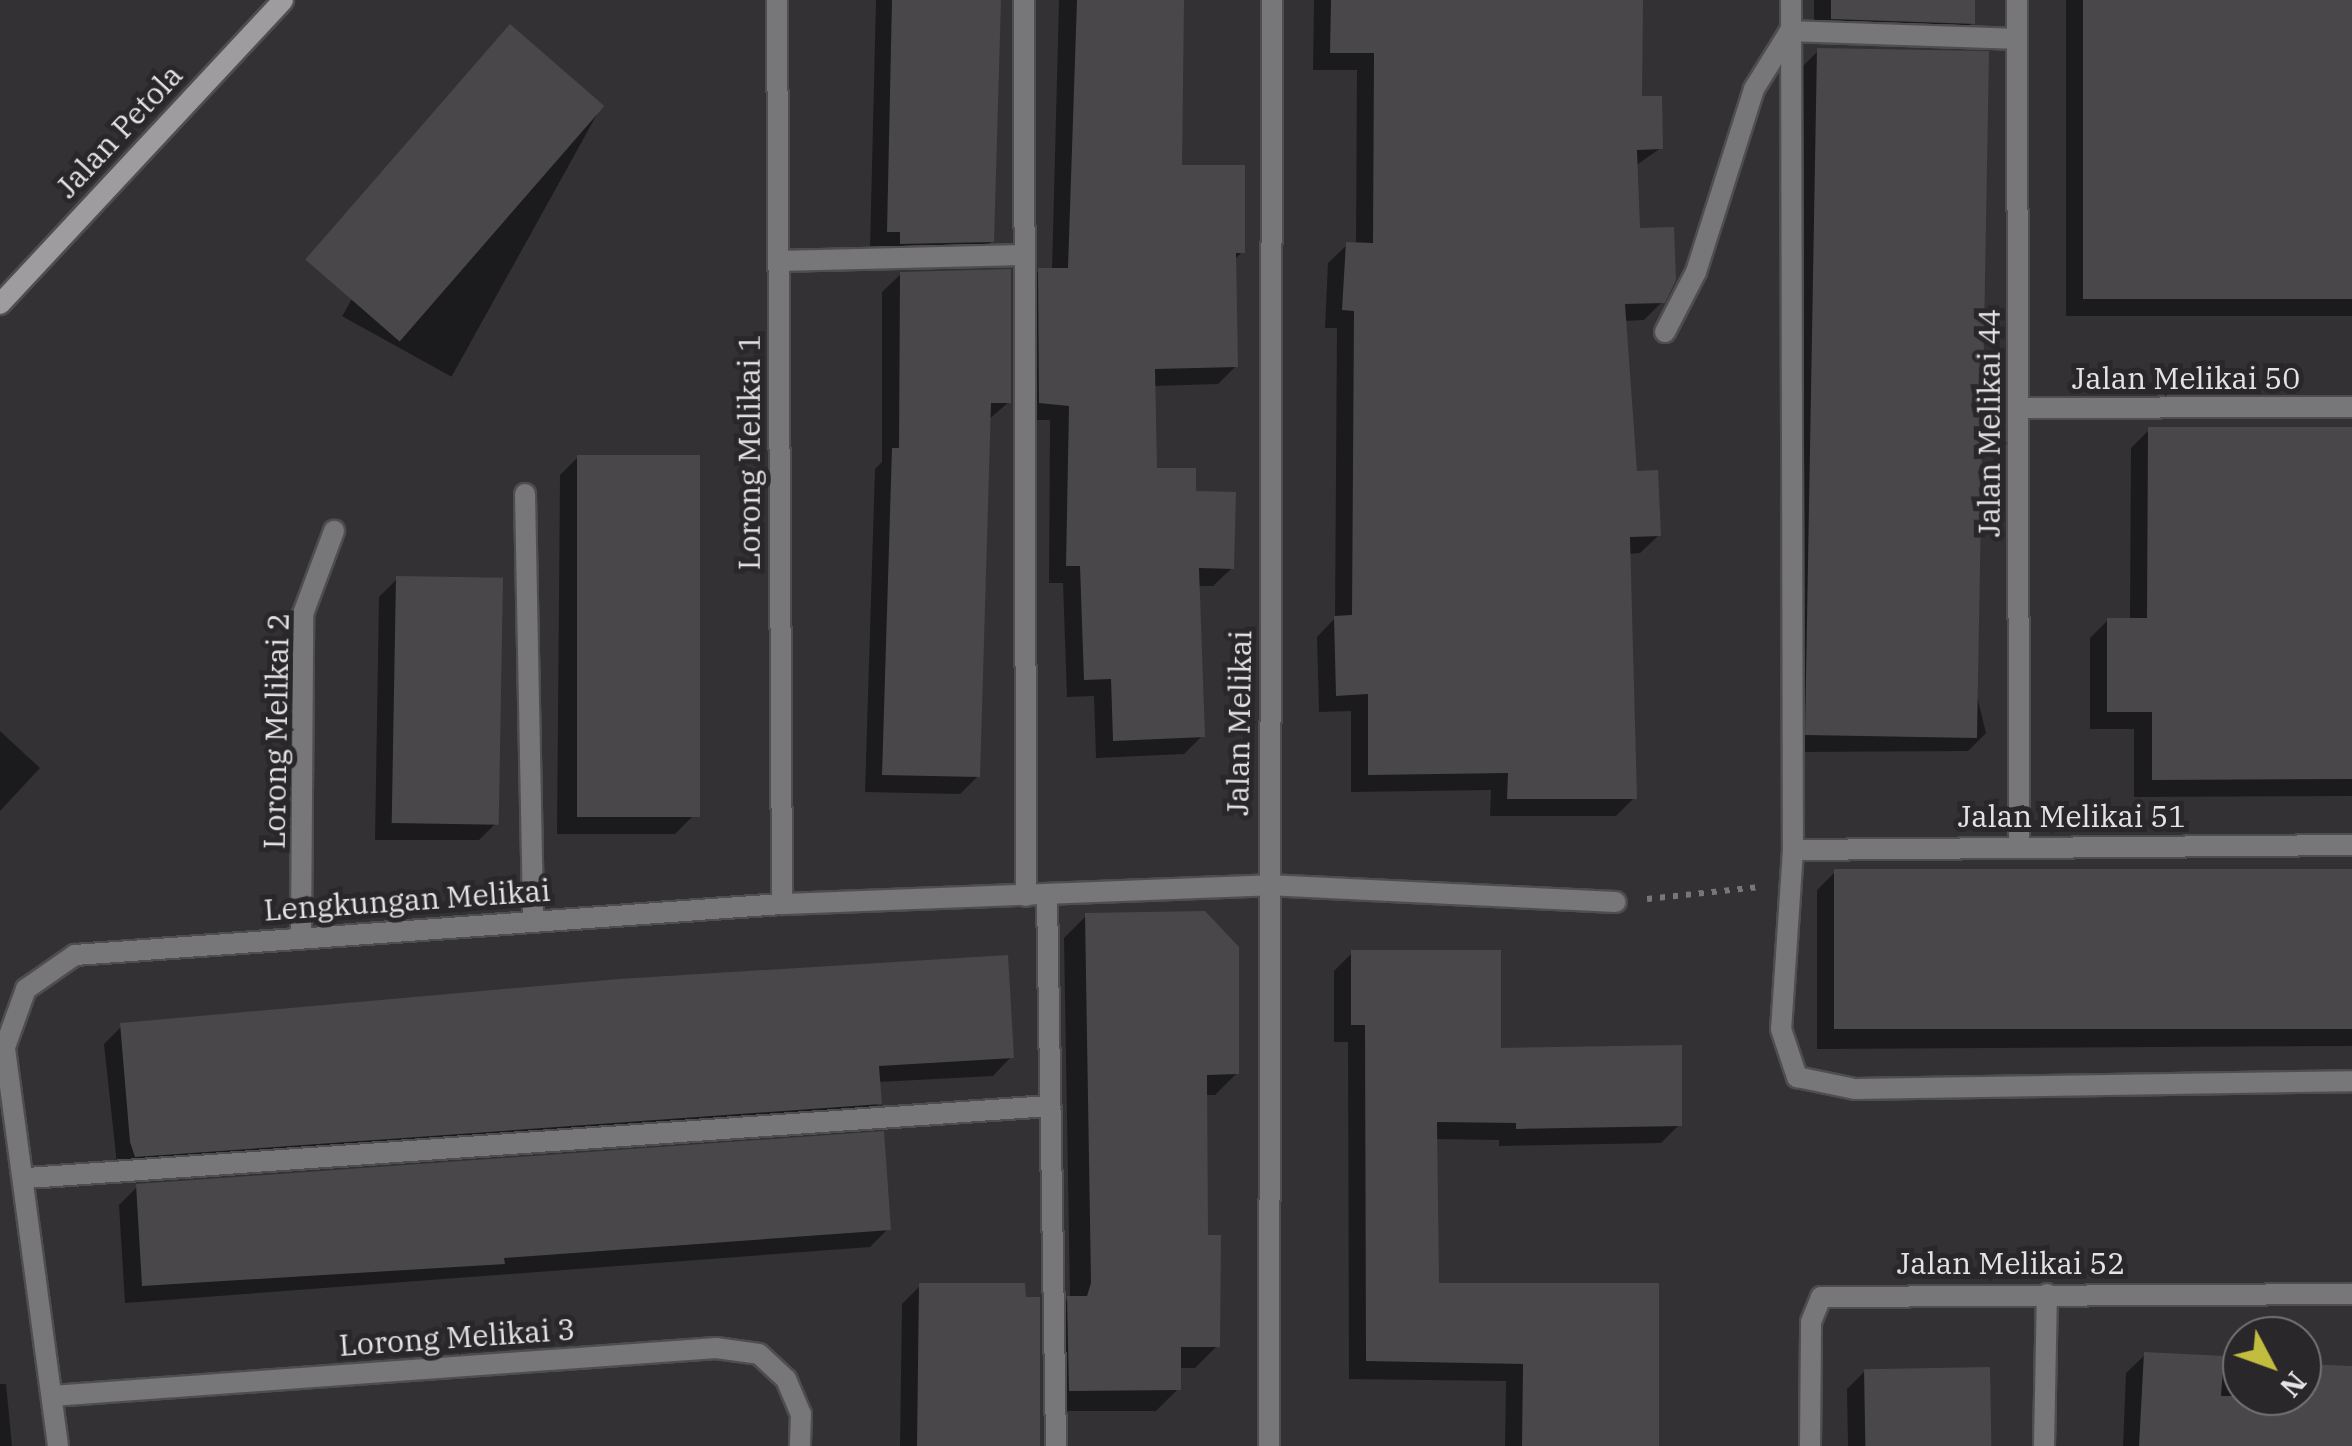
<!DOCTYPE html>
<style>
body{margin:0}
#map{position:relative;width:2352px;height:1446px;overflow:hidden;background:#343135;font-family:"IBM Plex Serif",serif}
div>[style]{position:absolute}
.shadow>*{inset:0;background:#0007;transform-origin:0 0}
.building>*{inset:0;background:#4a474b;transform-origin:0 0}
.path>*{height:6px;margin-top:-3px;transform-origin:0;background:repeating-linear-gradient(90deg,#79767a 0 5px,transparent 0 13px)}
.roads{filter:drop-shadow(2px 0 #504d51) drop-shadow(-2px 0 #504d51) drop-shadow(0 2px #504d51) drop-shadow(0 -2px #504d51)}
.lane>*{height:20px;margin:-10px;padding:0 10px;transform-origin:10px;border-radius:10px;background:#777678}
.street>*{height:20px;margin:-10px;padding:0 10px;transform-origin:10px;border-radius:10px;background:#777678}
.secondary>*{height:20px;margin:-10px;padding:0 10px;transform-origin:10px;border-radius:10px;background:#9e9c9f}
span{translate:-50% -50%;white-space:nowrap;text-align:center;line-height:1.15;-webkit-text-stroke:10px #2a272b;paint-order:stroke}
.street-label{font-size:30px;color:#e5e3e6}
.north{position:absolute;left:2222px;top:1316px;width:100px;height:100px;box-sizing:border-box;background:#2a272b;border:2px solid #757276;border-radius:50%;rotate:131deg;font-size:28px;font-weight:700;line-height:40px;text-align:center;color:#e5e3e6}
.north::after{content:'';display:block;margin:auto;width:35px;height:45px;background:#c2bd3f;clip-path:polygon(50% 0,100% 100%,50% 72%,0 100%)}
</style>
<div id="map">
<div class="shadow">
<div style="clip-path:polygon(876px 0,999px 0,992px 241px,974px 259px,870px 249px)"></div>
<div style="clip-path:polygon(1059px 0,1182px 0,1179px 167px,1242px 252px,1234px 260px,1236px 366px,1218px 384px,1153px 386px,1155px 470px,1193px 494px,1232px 568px,1213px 586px,1197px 586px,1202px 736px,1184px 754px,1096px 758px,1094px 696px,1067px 697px,1063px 583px,1049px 583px,1050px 420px,1022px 420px,1021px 288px,1039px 270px,1052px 270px)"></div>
<div style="clip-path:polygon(1314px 0,1641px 0,1640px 99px,1661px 148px,1635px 166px,1637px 231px,1663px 301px,1644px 320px,1623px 321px,1634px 473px,1659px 535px,1640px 553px,1628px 554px,1634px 798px,1616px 816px,1490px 816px,1491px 790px,1351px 792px,1351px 711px,1319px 712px,1317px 637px,1335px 618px,1337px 328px,1325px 328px,1328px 263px,1347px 245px,1356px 245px,1357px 70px,1313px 70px)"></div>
<div style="clip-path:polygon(1814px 0,1972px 0,1972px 23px,1954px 41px,1814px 36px)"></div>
<div style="left:2066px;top:0;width:286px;height:316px"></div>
<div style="left:492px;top:46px;width:125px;height:309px;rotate:29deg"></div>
<div style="clip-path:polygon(1818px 51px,1986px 733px,1968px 751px,1799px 752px,1800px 69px)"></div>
<div style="clip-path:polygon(901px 274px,1009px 402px,988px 420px,978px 776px,960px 794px,865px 792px,875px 469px,882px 462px,882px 292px)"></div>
<div style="clip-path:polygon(2352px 429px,2352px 796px,2134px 797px,2134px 729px,2090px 729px,2090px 638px,2108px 620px,2130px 620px,2131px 448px,2149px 430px)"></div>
<div style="clip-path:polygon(578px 457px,693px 816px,675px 834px,557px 834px,560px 475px)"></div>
<div style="clip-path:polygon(397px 579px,497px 822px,479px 840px,375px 840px,379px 597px)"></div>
<div style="clip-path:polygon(0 731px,40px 768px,0 811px)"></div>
<div style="clip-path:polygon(2352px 871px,2352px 1046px,1817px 1049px,1817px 890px,1835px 872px)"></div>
<div style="clip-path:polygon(1086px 916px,1237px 1073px,1215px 1095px,1205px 1095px,1205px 1238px,1217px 1346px,1195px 1368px,1179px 1368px,1178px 1389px,1156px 1411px,1048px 1411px,1046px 1321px,1070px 1297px,1064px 938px)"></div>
<div style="clip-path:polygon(1352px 953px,1498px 1051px,1679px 1125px,1661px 1143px,1499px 1146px,1499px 1140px,1435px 1139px,1437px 1286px,1656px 1446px,1505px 1446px,1506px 1381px,1349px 1379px,1348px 1042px,1334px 1042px,1334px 971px)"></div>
<div style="clip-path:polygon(122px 1026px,1011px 1057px,993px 1076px,878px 1082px,879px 1103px,861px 1121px,118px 1174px,104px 1044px)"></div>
<div style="clip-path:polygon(138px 1186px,888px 1229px,870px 1247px,125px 1303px,119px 1205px)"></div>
<div style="clip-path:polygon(920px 1286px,1037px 1446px,900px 1446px,902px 1304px)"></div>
<div style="clip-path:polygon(2145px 1355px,2242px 1361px,2242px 1396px,2302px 1396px,2302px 1365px,2352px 1368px,2352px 1446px,2123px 1446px,2126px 1373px)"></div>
<div style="clip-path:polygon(1865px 1371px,1988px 1446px,1848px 1446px,1847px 1389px)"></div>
<div style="clip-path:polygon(0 1384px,6px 1384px,12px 1446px,0 1446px)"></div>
</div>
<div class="building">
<div style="clip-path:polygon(892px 0,1001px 0,994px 242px,900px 244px,900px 232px,887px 232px)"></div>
<div style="clip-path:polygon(1077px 0,1184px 0,1182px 165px,1245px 165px,1245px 253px,1236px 253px,1238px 367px,1155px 369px,1157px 468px,1196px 468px,1196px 491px,1236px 492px,1234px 569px,1199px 568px,1205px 737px,1113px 741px,1111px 679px,1084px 680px,1080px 566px,1066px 566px,1069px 406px,1039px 403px,1038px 268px,1068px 268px)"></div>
<div style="clip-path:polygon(1331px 0,1643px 0,1642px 96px,1662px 96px,1663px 149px,1637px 150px,1640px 228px,1674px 227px,1676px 280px,1665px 303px,1625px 304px,1637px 471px,1658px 470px,1661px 536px,1630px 537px,1637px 799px,1507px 799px,1508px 773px,1368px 775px,1368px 694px,1336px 696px,1334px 616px,1352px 615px,1354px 311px,1342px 310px,1346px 242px,1373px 243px,1374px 53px,1330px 53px)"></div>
<div style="clip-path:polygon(1831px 0,1975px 0,1975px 24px,1831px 19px)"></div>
<div style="left:2083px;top:0;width:269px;height:299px"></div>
<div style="left:510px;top:24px;width:125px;height:312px;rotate:41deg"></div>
<div style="left:1817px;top:48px;width:172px;height:687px;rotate:1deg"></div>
<div style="clip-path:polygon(1011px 269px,1011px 403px,991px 403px,980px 777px,882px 775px,892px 448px,899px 448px,900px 272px)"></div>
<div style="clip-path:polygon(2148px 427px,2352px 427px,2352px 779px,2152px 780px,2152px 712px,2107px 712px,2107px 618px,2147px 618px)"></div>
<div style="left:577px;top:455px;width:123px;height:362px"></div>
<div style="left:396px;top:576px;width:107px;height:247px;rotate:1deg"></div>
<div style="left:2352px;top:869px;width:160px;height:518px;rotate:90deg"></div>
<div style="clip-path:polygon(1205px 911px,1239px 947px,1239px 1074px,1207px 1075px,1208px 1235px,1221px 1235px,1220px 1347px,1181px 1347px,1181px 1390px,1069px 1391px,1067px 1296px,1087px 1296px,1091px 1283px,1085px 913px)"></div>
<div style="clip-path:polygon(1351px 950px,1501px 950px,1501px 1048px,1682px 1045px,1682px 1126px,1516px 1129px,1516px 1123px,1437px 1122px,1439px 1283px,1659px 1283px,1659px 1446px,1522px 1446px,1523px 1364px,1366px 1361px,1365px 1025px,1351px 1025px)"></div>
<div style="clip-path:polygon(1008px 955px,1014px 1058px,879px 1066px,882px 1104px,135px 1157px,130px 1142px,120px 1023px,619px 979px)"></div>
<div style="clip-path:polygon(884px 1131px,891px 1230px,504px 1258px,505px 1264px,142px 1286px,136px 1184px)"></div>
<div style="clip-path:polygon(919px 1283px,1025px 1283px,1026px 1297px,1040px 1297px,1040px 1446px,917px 1446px)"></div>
<div style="clip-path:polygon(2144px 1352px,2224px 1356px,2221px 1396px,2302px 1396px,2302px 1364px,2352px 1366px,2352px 1446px,2139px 1446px)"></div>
<div style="left:1990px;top:1367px;width:79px;height:126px;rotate:89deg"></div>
</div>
<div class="path">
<div style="left:1647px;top:899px;width:113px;rotate:-6.1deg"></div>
</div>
<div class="roads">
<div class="lane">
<div style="left:1024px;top:0;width:896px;rotate:89.87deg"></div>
<div style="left:1791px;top:0;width:850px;rotate:89.87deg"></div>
<div style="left:1793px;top:850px;width:179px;rotate:93.8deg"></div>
<div style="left:1781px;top:1029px;width:51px;rotate:71.6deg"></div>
<div style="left:1797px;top:1077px;width:59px;rotate:11.7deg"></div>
<div style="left:1855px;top:1089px;width:497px;rotate:-0.9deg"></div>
<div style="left:778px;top:261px;width:246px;rotate:-1.4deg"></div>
<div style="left:1665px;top:332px;width:68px;rotate:-62.7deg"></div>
<div style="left:1696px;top:272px;width:192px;rotate:-72.4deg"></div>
<div style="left:1754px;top:89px;width:68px;rotate:-58.2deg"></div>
<div style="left:1790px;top:31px;width:227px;rotate:2deg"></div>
<div style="left:525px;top:494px;width:427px;rotate:88.9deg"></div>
<div style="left:1267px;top:885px;width:349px;rotate:2.8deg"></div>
<div style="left:1047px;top:895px;width:551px;rotate:89.06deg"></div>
<div style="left:27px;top:1178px;width:1026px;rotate:-4.03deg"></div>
</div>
<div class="street">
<div style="left:777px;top:0;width:904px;rotate:89.68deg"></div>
<div style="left:2017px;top:0;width:846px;rotate:89.86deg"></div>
<div style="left:2019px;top:408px;width:333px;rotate:-0.2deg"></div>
<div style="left:1793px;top:850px;width:559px;rotate:-0.51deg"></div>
<div style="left:301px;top:938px;width:324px;rotate:-89.6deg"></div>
<div style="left:303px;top:614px;width:89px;rotate:-69.5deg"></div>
<div style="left:52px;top:1396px;width:666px;rotate:-4.13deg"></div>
<div style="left:716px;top:1348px;width:43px;rotate:7.9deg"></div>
<div style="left:759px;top:1354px;width:37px;rotate:43deg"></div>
<div style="left:786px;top:1379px;width:38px;rotate:67deg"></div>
<div style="left:801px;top:1414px;width:32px;rotate:92deg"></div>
<div style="left:58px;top:1446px;width:403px;rotate:-97.6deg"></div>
<div style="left:5px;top:1047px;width:62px;rotate:-70.1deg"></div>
<div style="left:26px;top:989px;width:60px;rotate:-34.8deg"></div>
<div style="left:75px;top:955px;width:709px;rotate:-4.13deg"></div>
<div style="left:782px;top:904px;width:485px;rotate:-2.2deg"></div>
<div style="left:1269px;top:1446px;width:1446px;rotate:-89.88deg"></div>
<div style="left:1810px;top:1446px;width:124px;rotate:-89.5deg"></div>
<div style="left:1811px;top:1322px;width:27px;rotate:-68deg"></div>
<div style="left:1821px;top:1297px;width:531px;rotate:-0.32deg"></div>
<div style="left:2044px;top:1446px;width:152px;rotate:-88.9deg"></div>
</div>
<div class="secondary">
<div style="left:0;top:304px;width:415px;rotate:-47deg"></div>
</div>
</div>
<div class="street-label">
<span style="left:119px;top:131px;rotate:-47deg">Jalan Petola</span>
<span style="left:2186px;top:378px">Jalan Melikai 50</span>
<span style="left:1989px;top:423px;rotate:-90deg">Jalan Melikai 44</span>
<span style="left:749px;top:452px;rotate:-90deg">Lorong Melikai 1</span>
<span style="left:1239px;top:723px;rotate:-89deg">Jalan Melikai</span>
<span style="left:276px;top:731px;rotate:-89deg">Lorong Melikai 2</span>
<span style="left:2072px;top:816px">Jalan Melikai 51</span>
<span style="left:407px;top:900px;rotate:-4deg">Lengkungan Melikai</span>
<span style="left:2011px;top:1263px">Jalan Melikai 52</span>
<span style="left:457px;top:1337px;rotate:-4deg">Lorong Melikai 3</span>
</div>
<div class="north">N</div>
</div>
